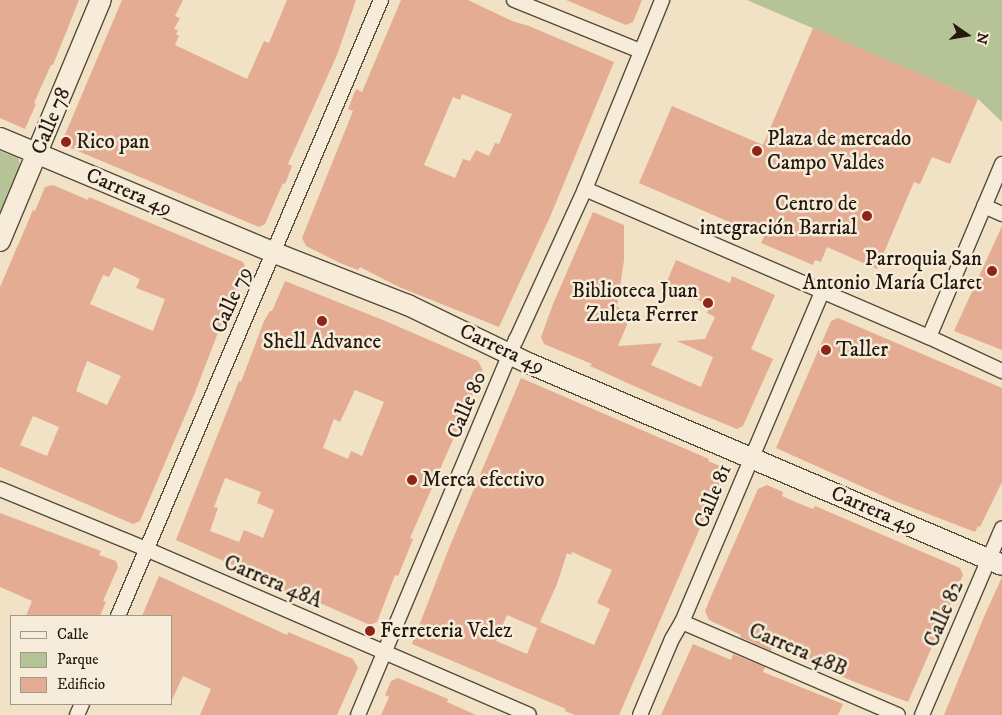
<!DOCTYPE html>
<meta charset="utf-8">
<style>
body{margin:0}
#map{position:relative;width:1002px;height:715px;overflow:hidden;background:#f1e1c5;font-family:"IM FELL DW Pica",serif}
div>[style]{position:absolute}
.green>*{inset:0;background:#b6c397}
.building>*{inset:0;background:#e4ad93}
.roads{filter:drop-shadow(1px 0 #564b3c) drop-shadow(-1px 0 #564b3c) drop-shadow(0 1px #564b3c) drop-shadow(0 -1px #564b3c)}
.street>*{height:14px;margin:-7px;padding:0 7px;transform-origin:7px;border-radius:7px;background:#f6ecd9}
.secondary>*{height:20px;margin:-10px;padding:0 10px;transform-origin:10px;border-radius:10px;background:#f6ecd9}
.dots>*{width:14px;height:14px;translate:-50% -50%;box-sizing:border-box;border:2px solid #f6ecd9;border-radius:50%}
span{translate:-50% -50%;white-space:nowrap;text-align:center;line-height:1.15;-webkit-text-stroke:5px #f6ecd9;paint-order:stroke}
.street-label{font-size:21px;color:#23190f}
.poi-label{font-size:21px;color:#23190f}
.left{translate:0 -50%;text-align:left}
.right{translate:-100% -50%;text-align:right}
.legend{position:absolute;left:10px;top:615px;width:162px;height:90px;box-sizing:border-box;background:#f6ecd9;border:1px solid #a29888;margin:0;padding:6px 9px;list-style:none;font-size:15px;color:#23190f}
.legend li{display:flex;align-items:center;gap:10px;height:25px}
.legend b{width:25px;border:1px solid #a29888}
.north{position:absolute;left:942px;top:10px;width:50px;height:50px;-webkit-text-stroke:4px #f6ecd9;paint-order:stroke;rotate:103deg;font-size:14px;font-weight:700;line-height:20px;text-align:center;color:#23190f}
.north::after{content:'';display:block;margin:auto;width:18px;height:22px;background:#23190f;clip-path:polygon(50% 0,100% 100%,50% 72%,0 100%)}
</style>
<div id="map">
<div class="green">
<div style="clip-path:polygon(747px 0,1002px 0,1002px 122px,978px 99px)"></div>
<div style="clip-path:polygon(0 151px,18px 158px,22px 169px,0 220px)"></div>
</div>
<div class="building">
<div style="clip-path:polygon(0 0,79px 0,53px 65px,51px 65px,34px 103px,36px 104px,25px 129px,0 118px)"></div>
<div style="clip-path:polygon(122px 0,183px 0,175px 16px,180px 18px,174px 29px,178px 30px,176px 34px,179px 36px,175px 45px,247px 79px,264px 41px,269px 43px,287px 0,356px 0,337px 55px,288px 164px,292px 166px,285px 184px,283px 183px,265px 224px,259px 227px,61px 144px)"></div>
<div style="clip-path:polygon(evenodd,401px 0,468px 0,512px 21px,529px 26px,614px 62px,550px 217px,499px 327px,399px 287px,360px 267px,358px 270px,340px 263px,306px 246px,302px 238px,353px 111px,348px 109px,356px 89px,362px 92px,401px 0,462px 94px,512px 114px,499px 144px,495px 143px,489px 156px,476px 150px,470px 161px,463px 159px,455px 178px,424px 165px,453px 97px,460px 100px,462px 94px)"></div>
<div style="clip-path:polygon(566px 0,642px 0,633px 22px,626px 25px)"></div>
<div style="clip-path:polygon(813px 28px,978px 99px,950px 164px,932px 157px,920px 184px,914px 182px,877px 269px,827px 247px,821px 262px,815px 260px,813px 265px,761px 243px,764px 237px,639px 183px,672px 106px,763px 145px)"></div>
<div style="clip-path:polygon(evenodd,53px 185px,88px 200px,89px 197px,243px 262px,246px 269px,234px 300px,231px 299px,194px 395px,140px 521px,133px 524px,0 467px,0 287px,33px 210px,35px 211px,45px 187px,53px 185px,114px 267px,140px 279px,136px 288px,165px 299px,153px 331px,90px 304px,103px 275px,109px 277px,114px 267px,53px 185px,87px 361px,121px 376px,107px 405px,76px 391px,87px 361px,53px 185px,33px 416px,59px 427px,47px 456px,20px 445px,33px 416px)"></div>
<div style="clip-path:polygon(593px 212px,624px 225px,624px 260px,617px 307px,632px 313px,618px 346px,662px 343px,651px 365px,701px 387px,713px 357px,677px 341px,705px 339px,715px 317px,707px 313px,710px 305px,665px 286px,676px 260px,730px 283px,732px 276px,775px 295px,751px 349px,773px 359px,743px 426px,737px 429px,654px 395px,590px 366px,592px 364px,544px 344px,541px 337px,553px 304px)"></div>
<div style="clip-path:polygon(1002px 226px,1002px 350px,954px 331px)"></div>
<div style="clip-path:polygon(evenodd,285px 281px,383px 320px,478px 361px,483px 371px,410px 538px,413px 539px,405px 559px,398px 576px,395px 575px,377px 622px,370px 625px,304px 596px,288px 590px,286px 594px,274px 589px,276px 584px,176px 540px,239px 381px,241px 382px,264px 321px,270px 311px,272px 311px,285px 281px,355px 390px,384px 402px,362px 456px,351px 451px,348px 459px,323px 448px,334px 419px,340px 422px,355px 390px,285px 281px,225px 478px,261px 492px,257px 503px,274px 510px,263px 538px,244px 530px,239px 542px,210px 531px,218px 508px,214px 507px,225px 478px)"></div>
<div style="clip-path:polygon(838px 318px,1002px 388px,1002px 482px,980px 527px,978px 526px,975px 532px,892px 500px,776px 448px,831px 321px)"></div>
<div style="clip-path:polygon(evenodd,521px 378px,709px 459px,708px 461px,720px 466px,723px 475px,619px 715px,575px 715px,565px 711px,566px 709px,412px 644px,449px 548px,521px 378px,572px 552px,612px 570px,597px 603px,610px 609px,594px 645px,540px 622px,557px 584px,567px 553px,571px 555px,572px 552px,521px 378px,507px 615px,537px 628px,538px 626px,527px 654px,496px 641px,507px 615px)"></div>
<div style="clip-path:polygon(767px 485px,783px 492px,782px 496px,798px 503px,813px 509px,815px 506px,960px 568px,963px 575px,908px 702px,857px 683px,772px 646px,771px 651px,740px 637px,741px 635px,709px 620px,705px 611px,712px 594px,758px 489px)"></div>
<div style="clip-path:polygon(0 513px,101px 551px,99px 555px,116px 561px,118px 567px,103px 601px,106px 602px,100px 616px,26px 616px,32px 601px,0 587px)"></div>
<div style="clip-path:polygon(159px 576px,287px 635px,288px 632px,353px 659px,358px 668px,337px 715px,200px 715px,211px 689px,183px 676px,171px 702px,171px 616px,142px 616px)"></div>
<div style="clip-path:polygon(1002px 577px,1002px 715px,944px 715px,983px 619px)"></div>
<div style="clip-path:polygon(693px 644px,731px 660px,733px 654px,765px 667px,763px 672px,843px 704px,838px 715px,661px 715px)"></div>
<div style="clip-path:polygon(398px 678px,448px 699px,447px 702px,476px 715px,381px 715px,389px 697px,385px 695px,391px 681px)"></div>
</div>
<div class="roads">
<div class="street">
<div style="left:514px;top:0;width:136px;rotate:22deg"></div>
<div style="left:585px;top:189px;width:374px;rotate:23.3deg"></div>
<div style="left:929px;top:337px;width:81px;rotate:25deg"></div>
<div style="left:984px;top:206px;width:20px;rotate:24deg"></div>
<div style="left:929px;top:337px;width:188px;rotate:-67.1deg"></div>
<div style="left:0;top:489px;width:158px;rotate:22.3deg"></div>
<div style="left:146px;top:549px;width:417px;rotate:23.4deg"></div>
<div style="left:118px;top:616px;width:670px;rotate:-66.88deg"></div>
<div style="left:682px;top:622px;width:235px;rotate:23.3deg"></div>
<div style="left:77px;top:715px;width:12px;rotate:-66deg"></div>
<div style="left:358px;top:715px;width:407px;rotate:-67.2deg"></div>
<div style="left:516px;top:340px;width:166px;rotate:-65.4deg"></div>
<div style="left:585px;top:189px;width:204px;rotate:-67.8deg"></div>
<div style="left:640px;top:715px;width:82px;rotate:-67.2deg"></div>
<div style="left:672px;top:639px;width:20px;rotate:-60deg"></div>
<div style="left:682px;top:622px;width:358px;rotate:-67deg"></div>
<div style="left:922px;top:715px;width:203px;rotate:-66.8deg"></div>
</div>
<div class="secondary">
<div style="left:0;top:138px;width:298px;rotate:22.7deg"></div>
<div style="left:275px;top:253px;width:143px;rotate:21.4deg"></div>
<div style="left:408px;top:305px;width:133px;rotate:25.8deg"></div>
<div style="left:528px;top:363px;width:515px;rotate:23.08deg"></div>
<div style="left:0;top:241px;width:261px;rotate:-67.3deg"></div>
</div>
</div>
<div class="dots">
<div style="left:66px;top:142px;background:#8f2418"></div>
<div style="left:757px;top:151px;background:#8f2418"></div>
<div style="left:867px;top:216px;background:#8f2418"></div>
<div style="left:992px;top:271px;background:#8f2418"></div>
<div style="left:708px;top:303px;background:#8f2418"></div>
<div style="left:322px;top:321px;background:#8f2418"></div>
<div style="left:826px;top:350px;background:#8f2418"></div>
<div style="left:412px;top:480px;background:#8f2418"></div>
<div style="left:370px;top:631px;background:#8f2418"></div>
</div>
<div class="street-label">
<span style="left:51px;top:121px;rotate:-68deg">Calle 78</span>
<span style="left:129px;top:192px;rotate:23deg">Carrera 49</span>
<span style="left:232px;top:300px;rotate:-66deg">Calle 79</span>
<span style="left:502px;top:349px;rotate:25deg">Carrera 49</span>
<span style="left:467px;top:405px;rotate:-67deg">Calle 80</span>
<span style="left:713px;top:496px;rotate:-68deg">Calle 81</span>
<span style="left:874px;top:510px;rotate:23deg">Carrera 49</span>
<span style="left:273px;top:582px;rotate:23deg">Carrera 48A</span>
<span style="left:944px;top:614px;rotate:-67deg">Calle 82</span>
<span style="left:798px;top:650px;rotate:23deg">Carrera 48B</span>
</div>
<div class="poi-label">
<span class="left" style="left:767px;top:151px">Plaza de mercado<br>Campo Valdes</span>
<span class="left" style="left:76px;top:142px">Rico pan</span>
<span class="right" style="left:857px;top:216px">Centro de<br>integración Barrial</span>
<span class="right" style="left:982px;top:271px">Parroquia San<br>Antonio María Claret</span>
<span class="right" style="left:698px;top:303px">Biblioteca Juan<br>Zuleta Ferrer</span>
<span style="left:322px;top:342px">Shell Advance</span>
<span class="left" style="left:836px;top:350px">Taller</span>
<span class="left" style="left:422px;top:480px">Merca efectivo</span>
<span class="left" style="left:380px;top:631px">Ferreteria Velez</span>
</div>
<ul class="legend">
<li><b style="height:6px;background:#f6ecd9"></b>Calle</li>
<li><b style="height:14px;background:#b6c397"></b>Parque</li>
<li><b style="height:14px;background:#e4ad93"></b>Edificio</li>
</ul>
<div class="north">N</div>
</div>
